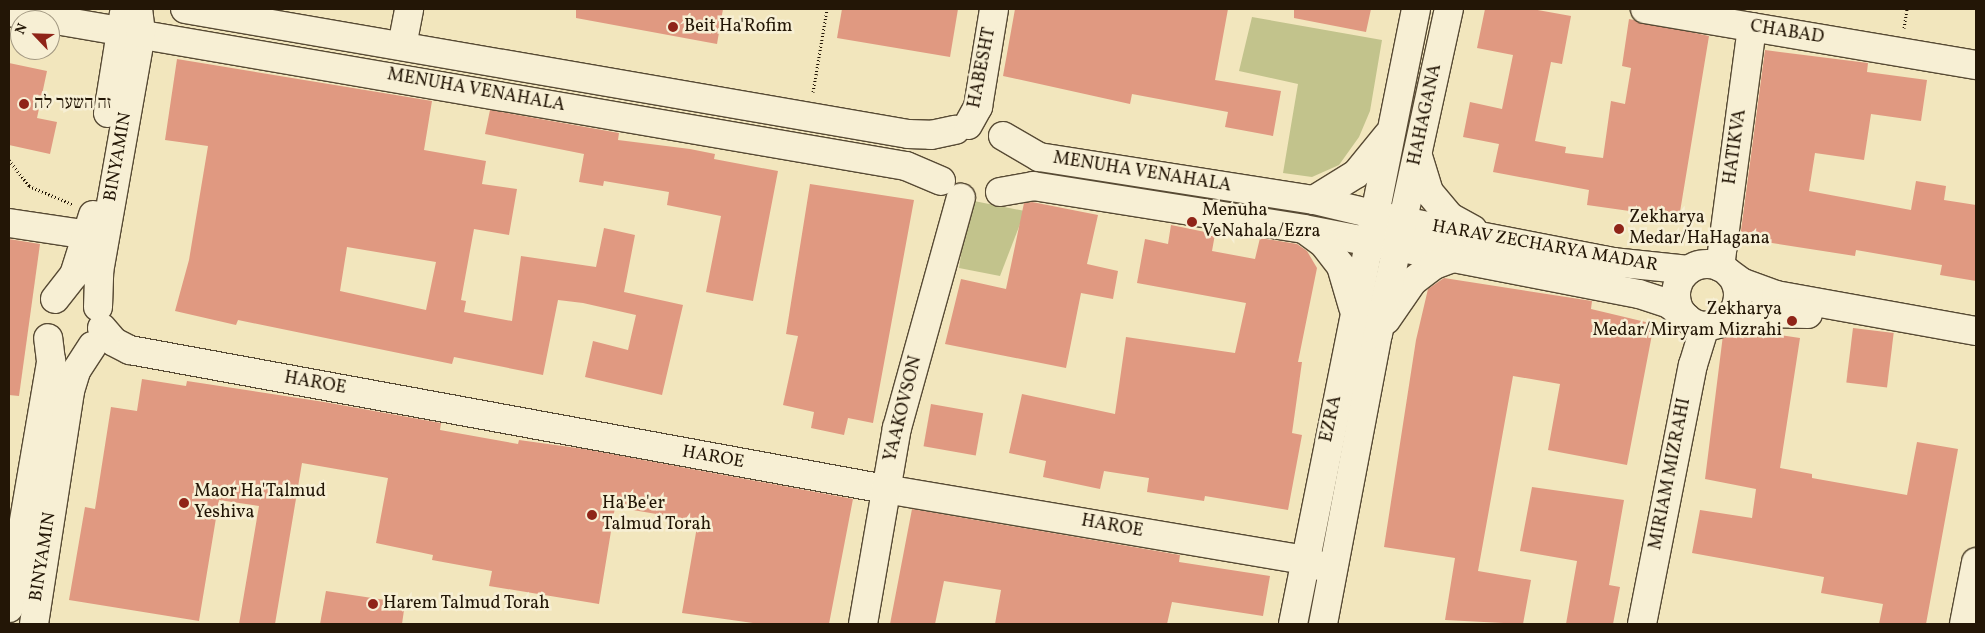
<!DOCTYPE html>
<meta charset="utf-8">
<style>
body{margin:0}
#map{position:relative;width:1985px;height:633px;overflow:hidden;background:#f2e6bd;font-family:Vollkorn,"Frank Ruhl Libre",serif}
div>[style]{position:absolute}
.green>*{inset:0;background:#c2c38c}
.building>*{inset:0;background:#e09981;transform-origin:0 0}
.path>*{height:3px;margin-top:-1.5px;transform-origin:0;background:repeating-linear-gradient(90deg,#231606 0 1px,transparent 0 3.5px)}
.roads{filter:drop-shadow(1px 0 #574a34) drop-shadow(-1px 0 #574a34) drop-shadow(0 1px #574a34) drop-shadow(0 -1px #574a34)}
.minor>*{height:28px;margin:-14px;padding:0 14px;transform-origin:14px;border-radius:14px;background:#f7efd4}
.minor>.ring{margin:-14px;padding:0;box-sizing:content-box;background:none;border:28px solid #f7efd4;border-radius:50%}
.dots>*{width:14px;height:14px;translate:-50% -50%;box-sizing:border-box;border:2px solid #f7efd4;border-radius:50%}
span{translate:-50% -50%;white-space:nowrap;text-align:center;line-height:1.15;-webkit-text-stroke:5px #f7efd4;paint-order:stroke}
.poi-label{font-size:18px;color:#231606}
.left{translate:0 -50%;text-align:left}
.right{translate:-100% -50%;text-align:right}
.street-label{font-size:18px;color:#231606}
.frame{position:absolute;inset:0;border:10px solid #231606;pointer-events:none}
.north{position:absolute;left:10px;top:10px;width:50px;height:50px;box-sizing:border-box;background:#f7efd4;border:1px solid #a29882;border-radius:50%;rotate:294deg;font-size:14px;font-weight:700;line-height:20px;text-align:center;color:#231606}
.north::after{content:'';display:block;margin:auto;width:18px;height:22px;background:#8f2418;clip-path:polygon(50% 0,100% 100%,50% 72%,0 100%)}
</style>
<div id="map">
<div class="green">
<div style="clip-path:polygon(1252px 17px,1382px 40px,1370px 111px,1359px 137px,1339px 165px,1312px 177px,1283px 173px,1298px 84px,1239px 71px)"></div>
<div style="clip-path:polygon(969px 200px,1025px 211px,1000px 276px,959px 268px)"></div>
</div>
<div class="building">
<div style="clip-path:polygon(576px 9px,723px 9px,717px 44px,576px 18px)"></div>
<div style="clip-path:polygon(842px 9px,958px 9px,950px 57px,837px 38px)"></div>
<div style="clip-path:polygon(1015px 9px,1228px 9px,1215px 80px,1281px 91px,1273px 136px,1225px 127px,1228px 112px,1132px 94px,1130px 104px,1003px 76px)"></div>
<div style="clip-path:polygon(1294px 9px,1371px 9px,1366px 32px,1294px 18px)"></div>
<div style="clip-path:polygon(1485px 9px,1532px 9px,1571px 16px,1562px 64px,1551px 62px,1535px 141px,1566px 147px,1565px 153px,1603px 158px,1611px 101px,1625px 104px,1631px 68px,1622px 66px,1629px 19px,1709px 36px,1679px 218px,1587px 205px,1589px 190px,1493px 172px,1499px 144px,1463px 137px,1470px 102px,1502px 109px,1513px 55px,1477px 48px)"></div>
<div style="clip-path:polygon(1765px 50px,1868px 63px,1867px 72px,1927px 80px,1921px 121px,1871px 114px,1864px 160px,1815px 153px,1809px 191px,1911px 210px,1916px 181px,1946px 186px,1944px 200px,1976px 205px,1976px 281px,1940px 275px,1942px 265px,1856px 250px,1855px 256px,1740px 238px)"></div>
<div style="clip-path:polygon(evenodd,177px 59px,432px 101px,424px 150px,486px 161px,482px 184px,517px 189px,509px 235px,474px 229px,461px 300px,466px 301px,464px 312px,512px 321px,521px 256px,596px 267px,604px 228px,635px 235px,624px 292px,683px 305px,662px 395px,585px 377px,593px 341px,628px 350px,636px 315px,583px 303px,558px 300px,543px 375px,454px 357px,452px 364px,238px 320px,236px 325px,175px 311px,189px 260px,208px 146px,165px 140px,177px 59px,347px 247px,436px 262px,426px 310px,340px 291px,347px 247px)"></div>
<div style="clip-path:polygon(9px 63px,47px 71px,37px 118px,57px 122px,50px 154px,9px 145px)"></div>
<div style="clip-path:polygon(490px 110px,619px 133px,618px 140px,690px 149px,715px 154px,714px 159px,778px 171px,753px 301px,706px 292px,721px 216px,667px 205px,669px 192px,604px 181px,603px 186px,579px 182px,584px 154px,485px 134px)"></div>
<div style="clip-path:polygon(810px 184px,914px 200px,873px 423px,848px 418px,844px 435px,811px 428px,814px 412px,783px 405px,798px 336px,786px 334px)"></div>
<div style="clip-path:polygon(1032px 202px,1098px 215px,1087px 264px,1118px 271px,1113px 299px,1081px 293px,1066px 368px,945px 344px,961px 279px,1006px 289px,1024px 203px)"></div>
<div style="clip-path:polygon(1171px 225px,1215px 234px,1212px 251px,1255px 259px,1260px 238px,1297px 244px,1307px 251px,1317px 268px,1298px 362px,1302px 362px,1292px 433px,1302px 435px,1288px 510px,1205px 496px,1204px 501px,1147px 492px,1149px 478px,1104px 471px,1100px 489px,1043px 477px,1046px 461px,1009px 453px,1022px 394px,1115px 414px,1126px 337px,1235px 353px,1246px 303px,1137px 283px,1145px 239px,1168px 244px)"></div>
<div style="clip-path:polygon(9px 239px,40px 244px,19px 396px,9px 395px)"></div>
<div style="clip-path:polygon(1444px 278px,1592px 301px,1591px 309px,1654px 324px,1627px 465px,1548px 450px,1560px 384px,1513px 376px,1478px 571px,1531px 580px,1523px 624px,1445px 620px,1455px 558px,1384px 547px,1416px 340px,1428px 289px)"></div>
<div style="left:1853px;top:328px;width:41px;height:55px;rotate:7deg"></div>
<div style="clip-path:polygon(1753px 331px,1800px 338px,1780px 468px,1812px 474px,1812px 478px,1907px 495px,1917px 442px,1958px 449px,1926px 624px,1879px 624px,1883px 604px,1821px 593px,1824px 577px,1692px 553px,1700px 510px,1752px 518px,1756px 489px,1705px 479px,1723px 335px)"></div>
<div style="clip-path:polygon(142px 379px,186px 386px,187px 381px,324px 402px,441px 423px,440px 430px,518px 444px,519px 440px,584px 449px,853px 499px,829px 624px,760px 624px,682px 613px,698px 521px,615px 507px,599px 604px,489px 586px,492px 571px,432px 560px,433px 555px,376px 543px,388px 478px,302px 463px,275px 624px,239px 624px,259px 506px,219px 500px,199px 621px,69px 600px,85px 507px,95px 509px,111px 407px,137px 411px)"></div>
<div style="left:931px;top:404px;width:53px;height:43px;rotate:10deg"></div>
<div style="clip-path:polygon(1532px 487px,1624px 500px,1609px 585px,1620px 587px,1613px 624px,1566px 624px,1577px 561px,1520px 551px)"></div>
<div style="clip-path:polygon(912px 509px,1180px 555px,1179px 562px,1270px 576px,1263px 616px,1172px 602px,1167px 624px,995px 624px,1001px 590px,944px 581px,935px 624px,890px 624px)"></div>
<div style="clip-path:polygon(326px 591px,405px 603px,402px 624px,320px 624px)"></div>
</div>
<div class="path">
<div style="left:1904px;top:28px;width:19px;rotate:-81deg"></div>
<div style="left:813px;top:92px;width:84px;rotate:-80.4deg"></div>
<div style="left:9px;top:160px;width:33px;rotate:52deg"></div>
<div style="left:29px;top:186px;width:47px;rotate:22.7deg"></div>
</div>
<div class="roads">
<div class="minor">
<div style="left:185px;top:9px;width:734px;rotate:9.81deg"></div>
<div style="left:908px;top:134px;width:23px;rotate:2deg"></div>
<div style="left:931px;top:135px;width:25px;rotate:-12deg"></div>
<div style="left:1645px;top:9px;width:336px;rotate:9.6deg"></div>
<div style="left:9px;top:12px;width:910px;rotate:9.74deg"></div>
<div style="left:906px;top:166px;width:38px;rotate:23deg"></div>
<div style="left:402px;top:46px;width:38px;rotate:-79deg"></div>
<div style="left:108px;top:113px;width:101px;rotate:-80.9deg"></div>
<div style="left:968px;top:125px;width:21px;rotate:-61deg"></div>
<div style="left:978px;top:107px;width:99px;rotate:-80.7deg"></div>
<div style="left:1003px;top:136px;width:42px;rotate:30.3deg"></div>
<div style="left:1039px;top:157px;width:278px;rotate:8.9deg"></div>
<div style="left:1314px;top:200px;width:90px;rotate:13.4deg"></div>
<div style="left:1402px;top:221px;width:214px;rotate:11deg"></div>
<div style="left:1612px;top:262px;width:77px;rotate:5.9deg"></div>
<div style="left:1418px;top:156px;width:38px;rotate:73deg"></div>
<div style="left:1429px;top:192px;width:33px;rotate:50deg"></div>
<div style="left:1450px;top:217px;width:26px;rotate:29deg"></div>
<div style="left:1000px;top:192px;width:34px;rotate:-10deg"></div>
<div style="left:1033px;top:186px;width:274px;rotate:9deg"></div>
<div style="left:1304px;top:229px;width:341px;rotate:11deg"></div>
<div style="left:1639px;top:294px;width:32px;rotate:18deg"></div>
<div style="left:1669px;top:304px;width:23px;rotate:38deg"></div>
<div style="left:1314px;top:200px;width:49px;rotate:-31.8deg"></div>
<div style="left:1356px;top:174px;width:49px;rotate:-50.8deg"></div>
<div style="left:9px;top:223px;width:80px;rotate:8.6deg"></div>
<div style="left:1305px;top:230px;width:22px;rotate:36deg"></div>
<div style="left:1323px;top:243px;width:29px;rotate:52deg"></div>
<div style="left:1341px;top:266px;width:43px;rotate:73.7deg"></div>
<div class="ring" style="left:1676px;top:264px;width:34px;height:34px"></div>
<div style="left:1720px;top:267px;width:242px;rotate:-82.4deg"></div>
<div style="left:1729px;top:273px;width:17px;rotate:36deg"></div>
<div style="left:1743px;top:283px;width:35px;rotate:20deg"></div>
<div style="left:1776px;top:295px;width:203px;rotate:10.2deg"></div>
<div style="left:55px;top:299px;width:31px;rotate:-52deg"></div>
<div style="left:74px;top:275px;width:63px;rotate:-72.4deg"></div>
<div style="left:98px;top:307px;width:35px;rotate:-88deg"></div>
<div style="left:99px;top:272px;width:243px;rotate:-80deg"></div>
<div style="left:141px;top:33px;width:24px;rotate:-97deg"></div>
<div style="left:1386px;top:320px;width:47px;rotate:-55.3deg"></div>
<div style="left:1413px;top:281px;width:26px;rotate:-37deg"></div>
<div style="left:1434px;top:265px;width:20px;rotate:-20deg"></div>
<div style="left:1726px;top:320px;width:39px;rotate:-10deg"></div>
<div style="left:1764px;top:313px;width:44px;rotate:1.3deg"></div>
<div style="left:102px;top:328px;width:18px;rotate:49deg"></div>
<div style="left:114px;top:342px;width:18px;rotate:27deg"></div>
<div style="left:130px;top:350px;width:768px;rotate:10.43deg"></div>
<div style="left:885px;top:489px;width:425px;rotate:9.6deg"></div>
<div style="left:1304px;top:560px;width:30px;rotate:20deg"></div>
<div style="left:9px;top:608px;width:251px;rotate:-80.3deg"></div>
<div style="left:51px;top:361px;width:23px;rotate:-97deg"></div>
<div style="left:34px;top:624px;width:236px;rotate:-81.2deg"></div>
<div style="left:70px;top:391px;width:21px;rotate:-73deg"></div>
<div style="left:76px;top:371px;width:30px;rotate:-57deg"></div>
<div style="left:863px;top:624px;width:199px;rotate:-80.2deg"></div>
<div style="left:897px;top:428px;width:239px;rotate:-74.5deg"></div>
<div style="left:1293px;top:624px;width:627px;rotate:-78.69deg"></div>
<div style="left:1323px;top:624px;width:295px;rotate:-79.3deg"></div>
<div style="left:1378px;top:334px;width:333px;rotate:-77.7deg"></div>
<div style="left:1642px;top:624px;width:264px;rotate:-78.9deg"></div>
<div style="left:1693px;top:365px;width:41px;rotate:-72.9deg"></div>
<div style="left:1964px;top:624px;width:63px;rotate:-79deg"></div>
</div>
</div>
<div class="dots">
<div style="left:673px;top:27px;background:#8f2418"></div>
<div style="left:24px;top:104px;background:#8f2418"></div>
<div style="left:1192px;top:222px;background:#8f2418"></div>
<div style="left:1619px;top:229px;background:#8f2418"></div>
<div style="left:1792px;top:321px;background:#8f2418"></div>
<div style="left:184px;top:503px;background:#8f2418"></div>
<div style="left:592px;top:515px;background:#8f2418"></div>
<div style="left:373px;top:604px;background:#8f2418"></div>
</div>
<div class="poi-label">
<span class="left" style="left:684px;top:27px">Beit Ha'Rofim</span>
<span class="left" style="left:34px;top:104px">זה השער לה</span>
<span class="left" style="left:1202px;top:222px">Menuha<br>VeNahala/Ezra</span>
<span class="left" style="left:1629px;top:229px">Zekharya<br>Medar/HaHagana</span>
<span class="right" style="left:1782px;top:321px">Zekharya<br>Medar/Miryam Mizrahi</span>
<span class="left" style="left:194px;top:503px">Maor Ha'Talmud<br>Yeshiva</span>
<span class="left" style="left:602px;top:515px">Ha'Be'er<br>Talmud Torah</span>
<span class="left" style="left:383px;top:604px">Harem Talmud Torah</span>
</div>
<div class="street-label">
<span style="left:1787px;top:33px;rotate:9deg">CHABAD</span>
<span style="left:983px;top:68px;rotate:-79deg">HABESHT</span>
<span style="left:476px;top:91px;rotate:10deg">MENUHA VENAHALA</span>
<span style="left:1426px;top:115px;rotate:-78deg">HAHAGANA</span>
<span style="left:1736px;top:147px;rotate:-82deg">HATIKVA</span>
<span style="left:119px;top:157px;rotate:-80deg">BINYAMIN</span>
<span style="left:1142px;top:173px;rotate:9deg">MENUHA VENAHALA</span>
<span style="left:1545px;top:247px;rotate:10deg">HARAV ZECHARYA MADAR</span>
<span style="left:315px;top:384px;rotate:10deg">HAROE</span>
<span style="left:904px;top:409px;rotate:-76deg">YAAKOVSON</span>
<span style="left:1332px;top:419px;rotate:-78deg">EZRA</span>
<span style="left:713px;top:458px;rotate:10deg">HAROE</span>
<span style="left:1671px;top:474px;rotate:-79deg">MIRIAM MIZRAHI</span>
<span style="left:1112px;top:527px;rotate:10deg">HAROE</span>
<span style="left:44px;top:557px;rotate:-81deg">BINYAMIN</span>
</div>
<div class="frame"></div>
<div class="north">N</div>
</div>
